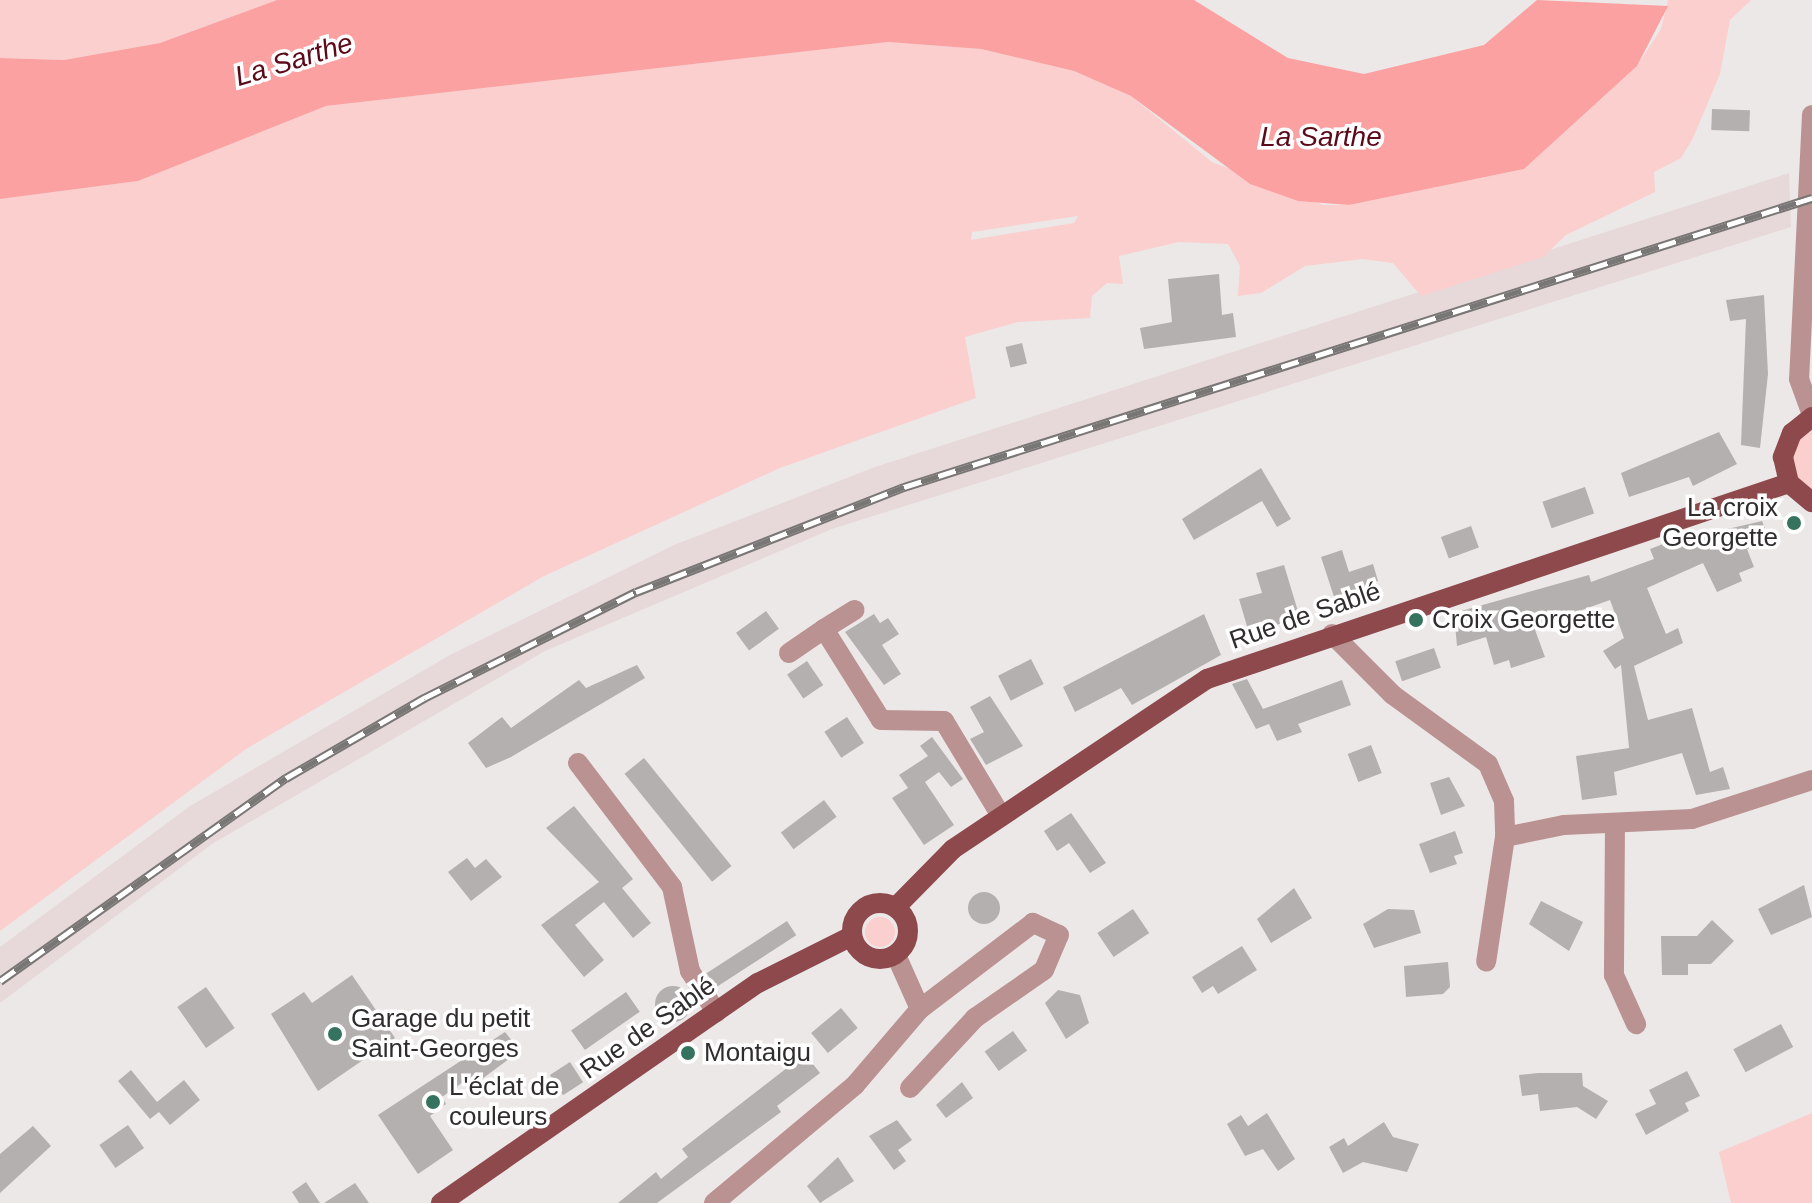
<!DOCTYPE html>
<meta charset="utf-8">
<style>
body{margin:0}
#map{position:relative;width:1812px;height:1203px;overflow:hidden;background:#ece8e7;font-family:Arial,sans-serif}
div>[style]{position:absolute}
.built>*{inset:0;background:#e7d9d9}
.green>*{inset:0;background:#facfce}
.round{border-radius:50%}
.water>*{inset:0;background:#fca1a2}
.building>*{inset:0;background:#b4b0b0;transform-origin:0 0}
.minor>*{height:20px;margin:-10px;padding:0 10px;transform-origin:10px;border-radius:10px;background:#bb9292}
.major>*{height:20px;margin:-10px;padding:0 10px;transform-origin:10px;border-radius:10px;background:#8d494c}
.major>.ring{margin:-10px;padding:0;box-sizing:content-box;background:none;border:20px solid #8d494c;border-radius:50%}
.rail>*{height:9px;margin-top:-4.5px;transform-origin:0;background:repeating-linear-gradient(90deg,#fff 0 18px,#797676 0 36px);box-sizing:border-box;border-block:2px solid #797676}
.dots>*{width:22px;height:22px;translate:-50% -50%;box-sizing:border-box;border:4px solid #fff;border-radius:50%}
span{translate:-50% -50%;white-space:nowrap;text-align:center;line-height:1.15;-webkit-text-stroke:7px #fff;paint-order:stroke}
.poi-label{font-size:26px;color:#2f2d2d}
.right{translate:-100% -50%;text-align:right}
.left{translate:0 -50%;text-align:left}
.street-label{font-size:26px;color:#2f2d2d}
.water-label{font-size:28px;color:#5a0a18;font-style:italic}
</style>
<div id="map">
<div class="built">
<div style="clip-path:polygon(1789px 173px,1791px 227px,832px 529px,545px 651px,212px 844px,0 1003px,0 947px,190px 806px,450px 655px,674px 545px,875px 467px)"></div>
</div>
<div class="green">
<div style="clip-path:polygon(0 0,277px 0,160px 43px,64px 60px,0 58px)"></div>
<div style="clip-path:polygon(evenodd,1668px 0,1751px 0,1730px 20px,1720px 74px,1693px 138px,1681px 158px,1654px 172px,1655px 192px,1566px 235px,1543px 257px,1421px 296px,1393px 263px,1363px 259px,1305px 266px,1261px 293px,1238px 296px,1240px 266px,1228px 244px,1179px 242px,1119px 256px,1123px 284px,1107px 283px,1092px 296px,1090px 318px,1018px 322px,965px 337px,976px 398px,780px 468px,544px 576px,246px 749px,0 931px,0 199px,138px 181px,326px 106px,888px 42px,981px 49px,1074px 71px,1131px 96px,1212px 162px,1323px 205px,1349px 205px,1524px 169px,1637px 66px,1661px 29px,1668px 0,1078px 216px,1074px 223px,971px 240px,972px 232px,1078px 216px)"></div>
<div style="clip-path:polygon(1812px 426px,1812px 493px,1792px 471px,1792px 448px)"></div>
<div class="round" style="left:865px;top:917px;width:30px;height:30px"></div>
<div style="clip-path:polygon(1812px 1113px,1812px 1203px,1731px 1203px,1719px 1152px)"></div>
</div>
<div class="water">
<div style="clip-path:polygon(277px 0,1194px 0,1288px 58px,1364px 74px,1484px 45px,1537px 0,1668px 6px,1637px 66px,1524px 169px,1349px 205px,1298px 201px,1250px 184px,1131px 96px,1074px 71px,981px 49px,888px 42px,326px 106px,138px 181px,0 199px,0 58px,64px 60px,160px 43px)"></div>
</div>
<div class="building">
<div style="left:1712px;top:109px;width:38px;height:21px;rotate:2deg"></div>
<div style="clip-path:polygon(1219px 274px,1222px 315px,1233px 313px,1236px 337px,1144px 349px,1140px 328px,1172px 322px,1168px 279px)"></div>
<div style="clip-path:polygon(1764px 295px,1768px 374px,1760px 448px,1741px 445px,1746px 319px,1730px 321px,1726px 300px)"></div>
<div style="left:1022px;top:343px;width:21px;height:17px;rotate:76deg"></div>
<div style="clip-path:polygon(1719px 432px,1737px 464px,1693px 486px,1689px 477px,1629px 497px,1621px 473px)"></div>
<div style="clip-path:polygon(1261px 468px,1291px 519px,1277px 527px,1262px 501px,1194px 540px,1182px 519px)"></div>
<div style="left:1585px;top:487px;width:28px;height:45px;rotate:71deg"></div>
<div style="clip-path:polygon(1762px 521px,1770px 541px,1747px 549px,1754px 567px,1739px 573px,1742px 581px,1717px 592px,1703px 563px,1647px 588px,1666px 634px,1678px 628px,1683px 643px,1634px 666px,1648px 720px,1692px 708px,1710px 772px,1723px 767px,1730px 789px,1696px 795px,1682px 753px,1614px 772px,1617px 795px,1582px 800px,1576px 756px,1629px 748px,1621px 665px,1615px 669px,1603px 651px,1624px 638px,1610px 600px,1534px 627px,1545px 657px,1511px 668px,1509px 660px,1494px 665px,1486px 637px,1457px 646px,1454px 613px,1589px 575px,1591px 582px,1654px 559px,1650px 549px,1663px 544px)"></div>
<div style="left:1471px;top:526px;width:23px;height:32px;rotate:70deg"></div>
<div style="clip-path:polygon(1342px 550px,1349px 572px,1373px 564px,1378px 581px,1335px 600px,1321px 557px)"></div>
<div style="clip-path:polygon(1284px 565px,1300px 618px,1249px 633px,1239px 599px,1262px 593px,1256px 573px)"></div>
<div style="left:766px;top:611px;width:22px;height:37px;rotate:54deg"></div>
<div style="clip-path:polygon(874px 614px,880px 623px,888px 618px,899px 634px,882px 645px,901px 674px,884px 685px,845px 632px)"></div>
<div style="clip-path:polygon(1204px 614px,1221px 655px,1132px 705px,1121px 688px,1075px 712px,1063px 687px)"></div>
<div style="left:1434px;top:648px;width:21px;height:41px;rotate:71deg"></div>
<div style="left:1031px;top:659px;width:28px;height:37px;rotate:63deg"></div>
<div style="left:807px;top:661px;width:29px;height:24px;rotate:56deg"></div>
<div style="clip-path:polygon(637px 665px,645px 678px,511px 757px,486px 768px,468px 743px,502px 717px,511px 728px,579px 680px,586px 688px)"></div>
<div style="clip-path:polygon(1247px 679px,1263px 709px,1342px 680px,1351px 705px,1298px 724px,1302px 732px,1277px 741px,1269px 724px,1256px 729px,1232px 684px)"></div>
<div style="clip-path:polygon(990px 696px,1023px 746px,986px 765px,970px 739px,984px 732px,970px 707px)"></div>
<div style="left:847px;top:717px;width:31px;height:27px;rotate:57deg"></div>
<div style="clip-path:polygon(932px 737px,963px 779px,951px 787px,939px 772px,925px 782px,954px 825px,924px 845px,892px 798px,908px 788px,899px 775px,928px 756px,920px 746px)"></div>
<div style="left:1371px;top:745px;width:30px;height:25px;rotate:69deg"></div>
<div style="left:644px;top:758px;width:139px;height:25px;rotate:51deg"></div>
<div style="clip-path:polygon(1449px 777px,1465px 806px,1441px 815px,1430px 783px)"></div>
<div style="left:824px;top:800px;width:21px;height:54px;rotate:53deg"></div>
<div style="clip-path:polygon(574px 806px,633px 879px,622px 888px,651px 923px,633px 938px,604px 902px,575px 925px,604px 960px,584px 977px,541px 925px,599px 882px,546px 828px)"></div>
<div style="clip-path:polygon(1071px 813px,1106px 863px,1090px 873px,1069px 843px,1057px 851px,1044px 831px)"></div>
<div style="clip-path:polygon(1455px 831px,1463px 853px,1454px 856px,1457px 864px,1430px 873px,1419px 844px)"></div>
<div style="clip-path:polygon(467px 858px,475px 868px,486px 859px,502px 877px,471px 901px,448px 872px)"></div>
<div style="clip-path:polygon(1804px 885px,1812px 917px,1771px 935px,1758px 909px)"></div>
<div style="clip-path:polygon(1294px 888px,1312px 918px,1271px 943px,1257px 919px)"></div>
<div class="round" style="left:968px;top:892px;width:32px;height:32px"></div>
<div style="clip-path:polygon(1541px 901px,1583px 922px,1569px 951px,1529px 924px)"></div>
<div style="left:1133px;top:909px;width:29px;height:43px;rotate:56deg"></div>
<div style="clip-path:polygon(1388px 909px,1414px 910px,1421px 933px,1374px 948px,1363px 924px)"></div>
<div style="clip-path:polygon(1712px 920px,1734px 941px,1711px 964px,1688px 964px,1688px 975px,1662px 975px,1661px 936px,1697px 936px)"></div>
<div style="left:787px;top:921px;width:17px;height:96px;rotate:57deg"></div>
<div style="clip-path:polygon(1242px 946px,1257px 970px,1218px 994px,1213px 986px,1202px 993px,1192px 977px)"></div>
<div style="clip-path:polygon(1448px 962px,1450px 987px,1443px 994px,1406px 997px,1404px 966px)"></div>
<div style="clip-path:polygon(352px 975px,395px 1038px,318px 1091px,271px 1014px,304px 992px,312px 1003px)"></div>
<div class="round" style="left:655px;top:986px;width:36px;height:36px"></div>
<div style="left:206px;top:987px;width:50px;height:35px;rotate:55deg"></div>
<div style="clip-path:polygon(1058px 990px,1080px 995px,1089px 1023px,1066px 1039px,1045px 1003px)"></div>
<div style="left:626px;top:992px;width:24px;height:67px;rotate:55deg"></div>
<div style="left:841px;top:1008px;width:26px;height:39px;rotate:50deg"></div>
<div style="left:1781px;top:1024px;width:26px;height:54px;rotate:62deg"></div>
<div style="left:1013px;top:1031px;width:24px;height:35px;rotate:54deg"></div>
<div style="clip-path:polygon(505px 1032px,520px 1051px,471px 1087px,466px 1080px,442px 1097px,446px 1104px,430px 1116px,453px 1150px,418px 1174px,378px 1115px)"></div>
<div style="clip-path:polygon(805px 1054px,820px 1073px,777px 1106px,781px 1112px,657px 1203px,618px 1203px,656px 1172px,661px 1179px,688px 1157px,682px 1149px)"></div>
<div style="left:570px;top:1062px;width:24px;height:24px;rotate:57deg"></div>
<div style="clip-path:polygon(131px 1070px,157px 1102px,184px 1080px,200px 1100px,170px 1125px,159px 1112px,150px 1119px,118px 1081px)"></div>
<div style="clip-path:polygon(1687px 1071px,1700px 1096px,1685px 1103px,1689px 1111px,1646px 1135px,1635px 1114px,1656px 1104px,1649px 1090px)"></div>
<div style="clip-path:polygon(1538px 1073px,1582px 1073px,1583px 1086px,1608px 1101px,1596px 1119px,1577px 1107px,1540px 1111px,1538px 1094px,1522px 1096px,1519px 1075px)"></div>
<div style="clip-path:polygon(962px 1082px,973px 1098px,946px 1118px,936px 1105px)"></div>
<div style="clip-path:polygon(1267px 1113px,1295px 1159px,1278px 1171px,1263px 1149px,1245px 1156px,1227px 1124px,1241px 1115px,1248px 1126px)"></div>
<div style="clip-path:polygon(897px 1120px,912px 1140px,898px 1150px,906px 1161px,894px 1170px,869px 1136px)"></div>
<div style="clip-path:polygon(1384px 1122px,1393px 1137px,1419px 1144px,1407px 1172px,1363px 1162px,1343px 1173px,1329px 1147px,1344px 1138px,1348px 1146px)"></div>
<div style="left:128px;top:1125px;width:28px;height:35px;rotate:55deg"></div>
<div style="clip-path:polygon(33px 1126px,51px 1146px,0 1193px,0 1154px)"></div>
<div style="clip-path:polygon(838px 1157px,854px 1181px,820px 1203px,807px 1186px)"></div>
<div style="clip-path:polygon(306px 1182px,320px 1203px,299px 1203px,292px 1192px)"></div>
<div style="clip-path:polygon(355px 1183px,369px 1203px,324px 1203px)"></div>
</div>
<div class="minor">
<div style="left:1812px;top:115px;width:264px;rotate:92.8deg"></div>
<div style="left:1799px;top:379px;width:38px;rotate:70deg"></div>
<div style="left:824px;top:629px;width:36px;rotate:-32deg"></div>
<div style="left:1332px;top:634px;width:86px;rotate:45deg"></div>
<div style="left:1393px;top:695px;width:117px;rotate:36deg"></div>
<div style="left:1488px;top:764px;width:40px;rotate:66.6deg"></div>
<div style="left:1504px;top:801px;width:36px;rotate:88deg"></div>
<div style="left:1505px;top:837px;width:126px;rotate:98.6deg"></div>
<div style="left:789px;top:653px;width:42px;rotate:-34.4deg"></div>
<div style="left:824px;top:629px;width:107px;rotate:57.9deg"></div>
<div style="left:881px;top:720px;width:63px;rotate:0.9deg"></div>
<div style="left:944px;top:721px;width:111px;rotate:59deg"></div>
<div style="left:578px;top:763px;width:156px;rotate:52.8deg"></div>
<div style="left:672px;top:887px;width:86px;rotate:77.9deg"></div>
<div style="left:690px;top:971px;width:49px;rotate:57.6deg"></div>
<div style="left:1615px;top:823px;width:152px;rotate:90.4deg"></div>
<div style="left:1614px;top:975px;width:54px;rotate:65.8deg"></div>
<div style="left:1505px;top:837px;width:60px;rotate:-11.5deg"></div>
<div style="left:1564px;top:825px;width:128px;rotate:-2.7deg"></div>
<div style="left:1692px;top:819px;width:126px;rotate:-18deg"></div>
<div style="left:910px;top:1088px;width:96px;rotate:-47.1deg"></div>
<div style="left:975px;top:1018px;width:84px;rotate:-34.8deg"></div>
<div style="left:1044px;top:970px;width:38px;rotate:-67deg"></div>
<div style="left:1059px;top:935px;width:29px;rotate:-155deg"></div>
<div style="left:1033px;top:923px;width:142px;rotate:142.7deg"></div>
<div style="left:714px;top:1203px;width:184px;rotate:-39.9deg"></div>
<div style="left:855px;top:1085px;width:100px;rotate:-49.5deg"></div>
<div style="left:920px;top:1009px;width:59px;rotate:-114deg"></div>
</div>
<div class="major">
<div style="left:1812px;top:417px;width:26px;rotate:141deg"></div>
<div style="left:1792px;top:433px;width:26px;rotate:111deg"></div>
<div style="left:1783px;top:457px;width:27px;rotate:77deg"></div>
<div style="left:1789px;top:483px;width:30px;rotate:40deg"></div>
<div class="ring" style="left:852px;top:903px;width:36px;height:36px"></div>
<div style="left:896px;top:907px;width:81px;rotate:-45.5deg"></div>
<div style="left:953px;top:849px;width:306px;rotate:-33.8deg"></div>
<div style="left:1207px;top:679px;width:614px;rotate:-18.61deg"></div>
<div style="left:441px;top:1203px;width:386px;rotate:-34.8deg"></div>
<div style="left:758px;top:983px;width:105px;rotate:-26.6deg"></div>
</div>
<div class="rail">
<div style="left:0;top:981px;width:351px;rotate:-35.4deg"></div>
<div style="left:286px;top:778px;width:160px;rotate:-30.1deg"></div>
<div style="left:424px;top:698px;width:237px;rotate:-26.6deg"></div>
<div style="left:636px;top:592px;width:288px;rotate:-21.4deg"></div>
<div style="left:904px;top:487px;width:953px;rotate:-17.66deg"></div>
</div>
<div class="dots">
<div style="left:1794px;top:523px;background:#36735e"></div>
<div style="left:1416px;top:620px;background:#36735e"></div>
<div style="left:335px;top:1034px;background:#36735e"></div>
<div style="left:688px;top:1053px;background:#36735e"></div>
<div style="left:433px;top:1102px;background:#36735e"></div>
</div>
<div class="poi-label">
<span class="right" style="left:1778px;top:523px">La croix<br>Georgette</span>
<span class="left" style="left:1432px;top:620px">Croix Georgette</span>
<span class="left" style="left:351px;top:1034px">Garage du petit<br>Saint-Georges</span>
<span class="left" style="left:704px;top:1053px">Montaigu</span>
<span class="left" style="left:449px;top:1102px">L'éclat de<br>couleurs</span>
</div>
<div class="street-label">
<span style="left:1305px;top:616px;rotate:-19deg">Rue de Sablé</span>
<span style="left:648px;top:1028px;rotate:-35deg">Rue de Sablé</span>
</div>
<div class="water-label">
<span style="left:294px;top:60px;rotate:-17deg">La Sarthe</span>
<span style="left:1321px;top:137px">La Sarthe</span>
</div>
</div>
